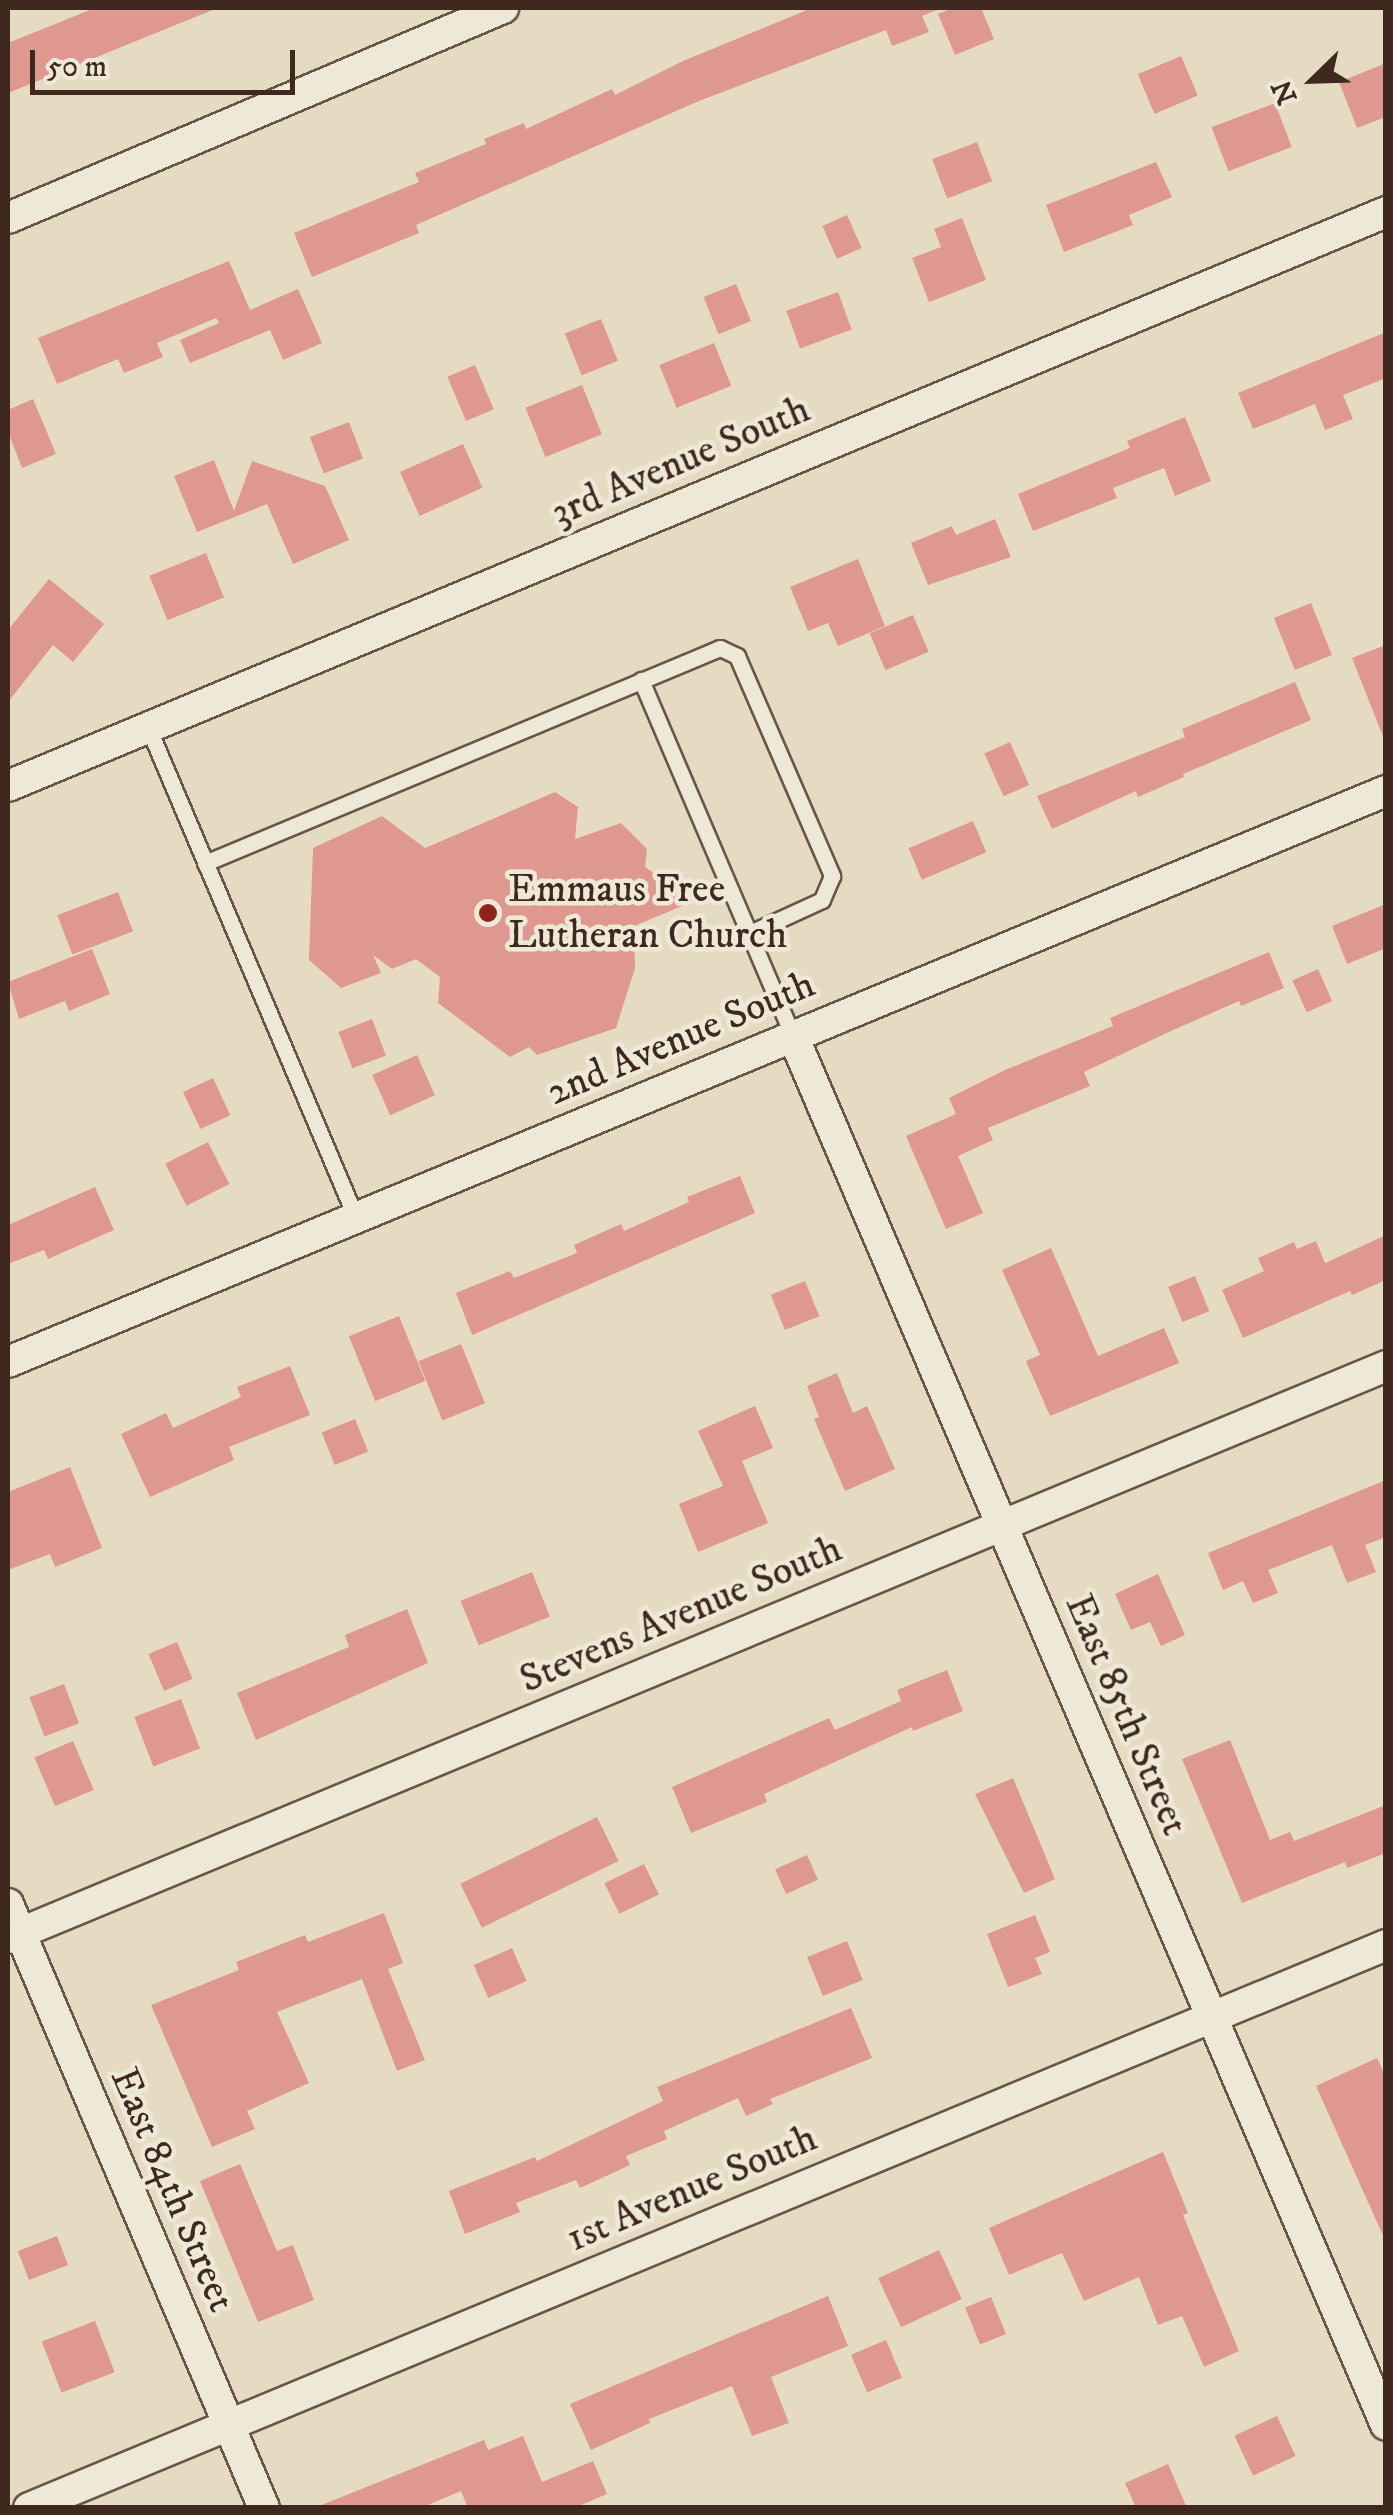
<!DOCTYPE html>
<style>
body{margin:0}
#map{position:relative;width:1393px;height:2515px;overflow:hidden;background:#e5dbc2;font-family:"IM FELL DW Pica",serif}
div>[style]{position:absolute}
.building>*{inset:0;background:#df9890;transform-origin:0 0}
.roads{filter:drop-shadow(2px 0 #685546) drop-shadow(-2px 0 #685546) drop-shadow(0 2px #685546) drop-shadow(0 -2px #685546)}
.lane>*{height:15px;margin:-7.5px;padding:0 7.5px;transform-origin:7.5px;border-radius:7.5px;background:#eee8d7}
.street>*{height:30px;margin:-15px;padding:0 15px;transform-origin:15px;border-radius:15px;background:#eee8d7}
.dots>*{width:28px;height:28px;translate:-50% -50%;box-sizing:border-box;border:5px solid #eee8d7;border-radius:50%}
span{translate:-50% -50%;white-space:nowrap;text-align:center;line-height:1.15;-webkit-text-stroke:9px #eee8d7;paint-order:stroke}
.street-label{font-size:40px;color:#3f281d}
.poi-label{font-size:40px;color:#3f281d}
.left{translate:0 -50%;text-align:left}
.frame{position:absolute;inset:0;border:10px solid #3f281d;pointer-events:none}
.north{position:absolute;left:1263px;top:30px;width:100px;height:100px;-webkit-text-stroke:8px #eee8d7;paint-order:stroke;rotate:247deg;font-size:28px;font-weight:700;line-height:40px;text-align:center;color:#3f281d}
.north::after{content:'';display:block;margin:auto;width:35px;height:45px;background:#3f281d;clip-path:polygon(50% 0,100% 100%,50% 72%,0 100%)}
.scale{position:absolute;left:30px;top:50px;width:265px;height:45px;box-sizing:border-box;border:5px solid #3f281d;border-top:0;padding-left:12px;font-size:30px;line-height:35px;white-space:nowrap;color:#3f281d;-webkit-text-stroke:8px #eee8d7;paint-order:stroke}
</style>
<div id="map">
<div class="building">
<div style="clip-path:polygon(95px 8px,215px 9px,8px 93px,8px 43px)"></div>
<div style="clip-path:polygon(812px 8px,939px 9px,922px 16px,929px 32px,892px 46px,886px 30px,699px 101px,416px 225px,419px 233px,312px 277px,294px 233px,419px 182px,415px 173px,486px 144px,484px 139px,524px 123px,526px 129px,612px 89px,615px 95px,683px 61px)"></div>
<div style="clip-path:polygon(953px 8px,981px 8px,994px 39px,955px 55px,938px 14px)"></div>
<div style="left:1181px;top:56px;width:43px;height:47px;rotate:67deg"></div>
<div style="clip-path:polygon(1386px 63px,1386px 117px,1357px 128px,1339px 82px)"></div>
<div style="left:1275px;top:103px;width:47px;height:68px;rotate:69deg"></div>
<div style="left:977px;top:142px;width:42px;height:48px;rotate:69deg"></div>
<div style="clip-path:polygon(1156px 162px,1172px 197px,1129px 215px,1133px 225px,1064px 252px,1046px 205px)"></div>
<div style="left:847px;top:215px;width:36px;height:27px;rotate:66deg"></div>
<div style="clip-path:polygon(962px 218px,986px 280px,929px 302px,912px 258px,941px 247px,934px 229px)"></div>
<div style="clip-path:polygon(229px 261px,250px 310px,298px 289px,322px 343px,283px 360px,270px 330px,190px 363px,180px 340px,219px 323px,216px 318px,157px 343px,163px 357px,124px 373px,118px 359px,57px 384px,38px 338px)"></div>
<div style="left:736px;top:284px;width:40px;height:35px;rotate:68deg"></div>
<div style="left:838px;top:292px;width:40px;height:55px;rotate:70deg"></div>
<div style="left:601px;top:319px;width:45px;height:39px;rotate:68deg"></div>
<div style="clip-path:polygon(1386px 332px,1386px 378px,1343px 395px,1353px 419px,1325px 430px,1315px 404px,1253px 429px,1238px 393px)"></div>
<div style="left:714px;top:343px;width:46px;height:59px;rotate:68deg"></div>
<div style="left:475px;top:365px;width:48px;height:30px;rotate:67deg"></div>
<div style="left:582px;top:385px;width:53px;height:61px;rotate:68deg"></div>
<div style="clip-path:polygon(33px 399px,56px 454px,22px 468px,8px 432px,8px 410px)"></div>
<div style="clip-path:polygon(1185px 417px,1211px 481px,1175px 496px,1164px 468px,1113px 488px,1117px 498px,1033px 531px,1018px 494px,1130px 448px,1127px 441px)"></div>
<div style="left:349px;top:422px;width:39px;height:42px;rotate:69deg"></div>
<div style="left:463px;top:444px;width:48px;height:69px;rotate:66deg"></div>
<div style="clip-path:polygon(214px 460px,234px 511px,252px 461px,325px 486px,349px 540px,293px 564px,267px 504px,197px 532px,174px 476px)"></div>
<div style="clip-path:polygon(995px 519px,1011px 557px,928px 585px,911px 543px,952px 526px,956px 535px)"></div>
<div style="left:206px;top:553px;width:48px;height:61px;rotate:68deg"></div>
<div style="clip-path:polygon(858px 559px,885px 626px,838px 646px,828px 623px,808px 631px,790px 587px)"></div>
<div style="clip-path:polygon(49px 579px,104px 624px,73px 662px,53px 645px,8px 702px,8px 630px)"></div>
<div style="left:1311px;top:603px;width:56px;height:40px;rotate:68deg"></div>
<div style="left:913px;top:615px;width:40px;height:47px;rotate:67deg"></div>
<div style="clip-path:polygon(1386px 645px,1386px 739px,1384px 739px,1352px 658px)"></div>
<div style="clip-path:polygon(1295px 682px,1311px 720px,1183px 774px,1184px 777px,1138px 797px,1136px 791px,1052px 829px,1037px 796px,1185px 737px,1182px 729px)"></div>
<div style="left:1010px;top:742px;width:47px;height:28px;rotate:66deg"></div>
<div style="clip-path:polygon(555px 792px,578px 807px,575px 839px,621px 823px,647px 849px,645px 867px,694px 901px,634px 926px,635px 968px,616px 1028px,537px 1055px,529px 1047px,510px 1057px,438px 1003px,440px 977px,416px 959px,392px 969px,373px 955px,381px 973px,341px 988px,309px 960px,313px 848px,382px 816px,425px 848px)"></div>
<div style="left:973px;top:821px;width:34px;height:70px;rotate:67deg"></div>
<div style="left:118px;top:892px;width:42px;height:65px;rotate:69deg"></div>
<div style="clip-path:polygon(1386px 904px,1386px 948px,1347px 964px,1332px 926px)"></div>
<div style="clip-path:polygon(92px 949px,110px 994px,69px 1011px,65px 1001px,19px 1019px,8px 982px)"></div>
<div style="clip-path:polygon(1269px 952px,1284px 988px,1241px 1006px,1239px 1001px,1171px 1031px,1084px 1072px,1090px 1086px,988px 1128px,993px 1140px,958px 1156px,983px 1213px,946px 1229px,906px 1136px,956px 1114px,949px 1098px,1005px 1070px,1113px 1026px,1110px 1018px)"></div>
<div style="left:1318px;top:969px;width:35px;height:28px;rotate:66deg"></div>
<div style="left:372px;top:1019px;width:39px;height:36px;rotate:69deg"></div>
<div style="left:417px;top:1055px;width:44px;height:49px;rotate:66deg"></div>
<div style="left:213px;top:1078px;width:41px;height:33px;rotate:65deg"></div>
<div style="left:208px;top:1142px;width:47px;height:48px;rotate:63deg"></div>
<div style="clip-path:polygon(740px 1176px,755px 1213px,472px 1335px,456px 1293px,510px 1271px,514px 1278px,577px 1253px,574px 1245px,621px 1224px,624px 1231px,689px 1202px,687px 1197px)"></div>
<div style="clip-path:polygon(95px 1187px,114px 1230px,48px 1259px,44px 1250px,8px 1264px,8px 1225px)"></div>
<div style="clip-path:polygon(1386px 1235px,1386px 1280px,1352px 1295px,1350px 1291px,1243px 1338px,1222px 1290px,1264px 1271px,1258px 1258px,1294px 1242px,1297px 1249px,1316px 1241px,1325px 1263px)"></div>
<div style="clip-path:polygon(1051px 1248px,1098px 1356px,1164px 1328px,1179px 1363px,1050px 1416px,1026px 1361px,1040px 1355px,1002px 1270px)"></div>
<div style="left:1195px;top:1276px;width:38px;height:29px;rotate:68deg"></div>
<div style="left:805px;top:1281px;width:38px;height:37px;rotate:68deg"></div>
<div style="left:399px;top:1316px;width:70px;height:54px;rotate:68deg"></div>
<div style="left:461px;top:1344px;width:64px;height:46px;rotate:68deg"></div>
<div style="clip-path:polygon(290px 1366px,310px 1415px,229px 1447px,234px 1460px,150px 1497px,121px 1434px,166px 1413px,173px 1428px,241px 1397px,237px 1387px)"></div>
<div style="clip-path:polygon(837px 1373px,853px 1413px,867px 1406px,895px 1469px,845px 1491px,814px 1419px,819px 1417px,807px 1386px)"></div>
<div style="clip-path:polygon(755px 1406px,773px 1448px,742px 1461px,768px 1523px,698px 1552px,679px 1504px,723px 1486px,698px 1431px)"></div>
<div style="left:355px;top:1419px;width:35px;height:36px;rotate:68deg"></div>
<div style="clip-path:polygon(70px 1467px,102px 1548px,55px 1567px,50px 1554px,8px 1570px,8px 1492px)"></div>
<div style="clip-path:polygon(1386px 1480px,1386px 1537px,1365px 1545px,1376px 1572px,1347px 1583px,1332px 1545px,1268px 1570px,1278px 1593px,1253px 1603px,1243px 1581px,1223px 1590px,1208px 1553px)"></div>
<div style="left:532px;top:1572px;width:48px;height:77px;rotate:68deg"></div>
<div style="clip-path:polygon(1158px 1574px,1185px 1635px,1161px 1646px,1150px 1622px,1131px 1630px,1115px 1594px)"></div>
<div style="clip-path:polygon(407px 1609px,428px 1663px,256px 1740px,237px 1693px,349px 1647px,345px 1635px)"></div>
<div style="left:177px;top:1642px;width:40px;height:31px;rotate:67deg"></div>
<div style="clip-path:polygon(947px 1670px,963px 1711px,913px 1731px,912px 1727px,764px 1794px,767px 1802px,691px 1833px,672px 1787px,829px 1718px,835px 1730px,901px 1701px,897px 1690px)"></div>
<div style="left:64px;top:1684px;width:42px;height:37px;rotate:69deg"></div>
<div style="left:181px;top:1699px;width:53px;height:50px;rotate:69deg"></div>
<div style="clip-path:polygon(1230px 1740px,1270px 1840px,1290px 1832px,1294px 1841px,1386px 1805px,1386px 1853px,1347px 1868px,1345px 1862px,1242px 1903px,1182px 1759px)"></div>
<div style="left:73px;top:1741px;width:53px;height:42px;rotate:67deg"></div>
<div style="clip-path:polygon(1013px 1778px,1055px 1879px,1024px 1893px,975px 1794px)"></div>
<div style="left:597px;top:1817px;width:49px;height:152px;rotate:64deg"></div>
<div style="left:807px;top:1855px;width:27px;height:35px;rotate:66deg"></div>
<div style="left:644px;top:1864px;width:34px;height:44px;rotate:64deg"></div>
<div style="clip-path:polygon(384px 1913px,403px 1963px,388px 1969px,425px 2060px,397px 2071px,362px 1979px,277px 2012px,309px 2083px,247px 2111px,255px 2129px,212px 2147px,151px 2005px,239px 1970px,236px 1962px,305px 1935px,308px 1942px)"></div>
<div style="clip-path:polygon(1035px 1915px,1050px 1952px,1035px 1958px,1042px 1974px,1008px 1987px,987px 1934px)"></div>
<div style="left:847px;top:1941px;width:42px;height:43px;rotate:68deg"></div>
<div style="left:512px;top:1948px;width:36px;height:42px;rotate:66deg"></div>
<div style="clip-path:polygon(851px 2008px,872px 2058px,770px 2099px,773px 2104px,746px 2116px,738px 2098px,664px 2131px,667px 2139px,626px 2156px,630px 2165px,580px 2188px,576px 2180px,516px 2203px,520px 2212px,465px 2234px,449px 2191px,535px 2157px,537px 2161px,663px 2101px,657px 2087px)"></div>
<div style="clip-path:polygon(1377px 2058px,1386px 2077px,1385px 2240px,1316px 2086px)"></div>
<div style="clip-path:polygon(1163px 2152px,1188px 2213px,1183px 2215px,1239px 2351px,1204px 2367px,1182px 2316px,1158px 2325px,1139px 2277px,1084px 2301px,1062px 2253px,1009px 2275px,989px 2228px)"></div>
<div style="clip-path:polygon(240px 2164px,277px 2251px,293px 2245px,314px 2300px,258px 2322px,200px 2181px)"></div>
<div style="left:57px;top:2236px;width:31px;height:42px;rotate:69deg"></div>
<div style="left:939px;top:2250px;width:54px;height:67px;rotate:65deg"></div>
<div style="clip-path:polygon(828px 2296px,848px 2346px,771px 2377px,789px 2423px,752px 2436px,732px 2386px,649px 2419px,650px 2423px,591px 2450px,570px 2404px)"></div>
<div style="left:991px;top:2297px;width:40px;height:28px;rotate:68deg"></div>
<div style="left:95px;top:2321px;width:55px;height:57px;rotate:69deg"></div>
<div style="left:886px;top:2340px;width:41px;height:38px;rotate:67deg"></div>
<div style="left:1277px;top:2416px;width:44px;height:47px;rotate:65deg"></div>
<div style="clip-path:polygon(523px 2436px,542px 2482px,593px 2461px,607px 2494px,574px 2508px,468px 2508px,461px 2491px,421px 2508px,314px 2508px,484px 2440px,488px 2450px)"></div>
<div style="clip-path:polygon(1168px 2464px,1187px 2508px,1136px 2508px,1125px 2483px)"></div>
</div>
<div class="roads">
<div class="lane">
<div style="left:641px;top:680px;width:387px;rotate:66.9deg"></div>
<div style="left:148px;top:727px;width:533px;rotate:67.04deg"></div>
<div style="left:205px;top:863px;width:558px;rotate:-22.66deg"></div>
<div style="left:720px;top:648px;width:19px;rotate:25deg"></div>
<div style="left:737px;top:656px;width:240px;rotate:66.6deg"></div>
<div style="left:832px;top:876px;width:26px;rotate:113deg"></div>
<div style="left:822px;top:900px;width:79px;rotate:155.4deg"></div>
</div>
<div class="street">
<div style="left:8px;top:218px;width:538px;rotate:-22.99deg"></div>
<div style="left:8px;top:786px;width:1493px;rotate:-22.61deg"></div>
<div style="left:793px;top:1036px;width:1510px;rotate:66.88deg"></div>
<div style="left:8px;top:1362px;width:1492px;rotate:-22.51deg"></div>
<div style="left:8px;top:1904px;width:656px;rotate:67.03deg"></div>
<div style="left:8px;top:1938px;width:1492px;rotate:-22.54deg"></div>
<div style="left:29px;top:2508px;width:1469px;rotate:-22.53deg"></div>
</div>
</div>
<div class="dots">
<div style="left:488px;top:913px;background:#8f2418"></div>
</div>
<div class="street-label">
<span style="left:681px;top:462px;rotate:-23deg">3rd Avenue South</span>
<span style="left:681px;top:1039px;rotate:-23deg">2nd Avenue South</span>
<span style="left:681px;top:1615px;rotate:-23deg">Stevens Avenue South</span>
<span style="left:1126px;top:1715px;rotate:67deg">East 85th Street</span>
<span style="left:692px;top:2189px;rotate:-23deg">1st Avenue South</span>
<span style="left:172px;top:2190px;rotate:67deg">East 84th Street</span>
</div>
<div class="poi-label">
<span class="left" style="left:508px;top:913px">Emmaus Free<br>Lutheran Church</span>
</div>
<div class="frame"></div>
<div class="north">N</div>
<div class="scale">50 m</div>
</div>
